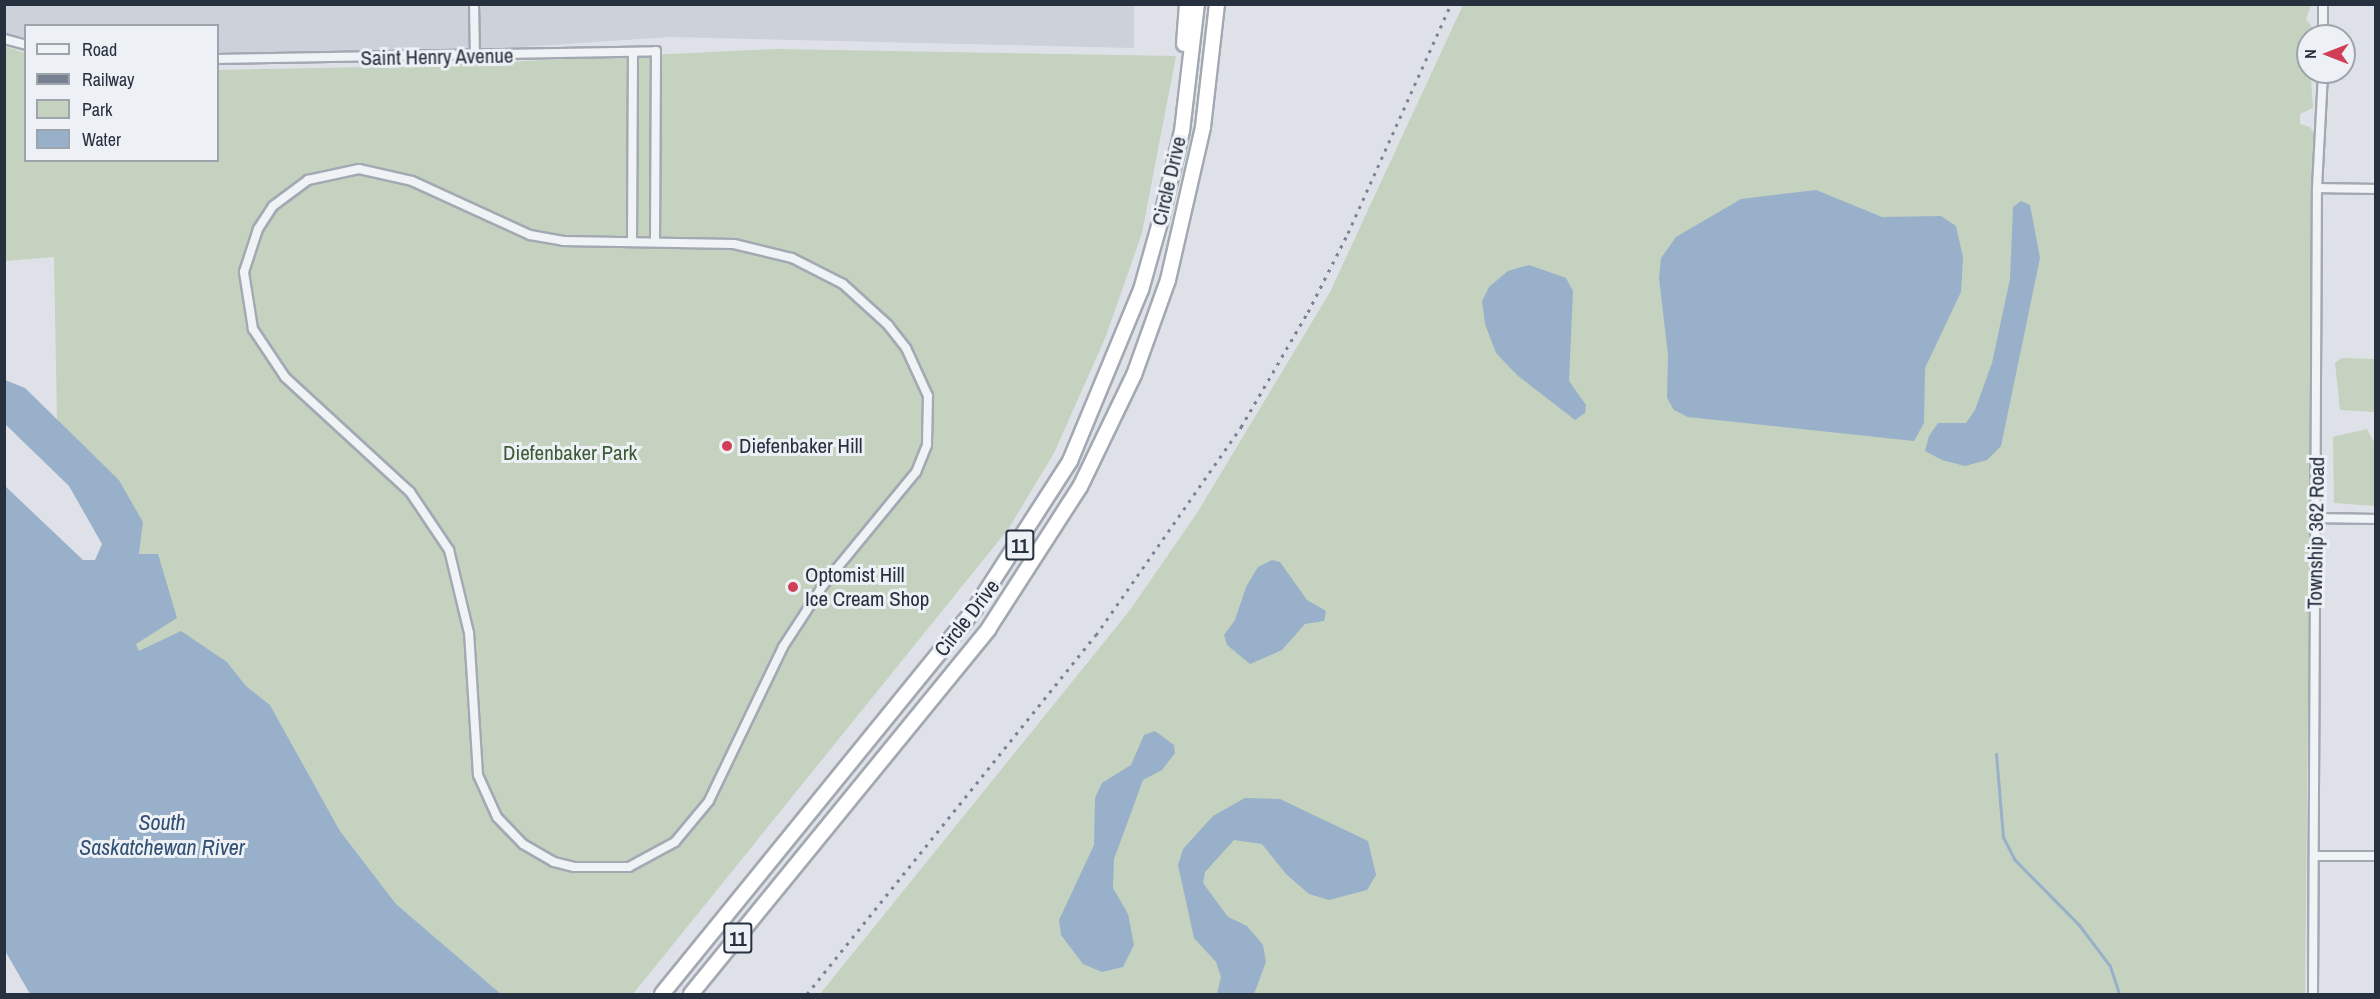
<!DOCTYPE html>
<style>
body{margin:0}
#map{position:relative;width:2380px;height:999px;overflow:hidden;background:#dee2e8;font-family:"Archivo Narrow",sans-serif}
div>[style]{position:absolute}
.built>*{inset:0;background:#ccd1da}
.green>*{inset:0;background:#c4d2bf}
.water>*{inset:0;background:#98b0c9}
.stream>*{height:3px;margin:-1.5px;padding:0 1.5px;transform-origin:1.5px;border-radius:1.5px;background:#98b0c9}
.roads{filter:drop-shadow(2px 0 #a3a9b2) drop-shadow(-2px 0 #a3a9b2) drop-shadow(0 2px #a3a9b2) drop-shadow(0 -2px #a3a9b2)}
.minor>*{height:8px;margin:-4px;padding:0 4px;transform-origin:4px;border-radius:4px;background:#f0f3f6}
.motorway>*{height:14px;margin:-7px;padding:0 7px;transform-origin:7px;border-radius:7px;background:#fff}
.rail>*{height:3px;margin-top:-1.5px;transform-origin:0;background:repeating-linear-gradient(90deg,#778192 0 3px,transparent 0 9px)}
.dots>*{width:16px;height:16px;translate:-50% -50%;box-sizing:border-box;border:3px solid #edf1f5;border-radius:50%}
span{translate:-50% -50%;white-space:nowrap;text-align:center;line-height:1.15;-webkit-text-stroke:6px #edf1f5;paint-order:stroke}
.shield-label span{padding:2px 4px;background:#edf1f5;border:2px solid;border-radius:4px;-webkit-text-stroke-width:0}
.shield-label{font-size:20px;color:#27303f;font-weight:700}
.street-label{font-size:21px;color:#27303f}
.poi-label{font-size:21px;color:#27303f}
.left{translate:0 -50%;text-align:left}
.park-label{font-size:21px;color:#3c5b34}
.water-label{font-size:22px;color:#304f73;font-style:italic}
.frame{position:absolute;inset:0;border:6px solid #27303f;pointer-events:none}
.legend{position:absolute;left:24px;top:24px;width:195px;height:138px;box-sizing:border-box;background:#edf1f5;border:2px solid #9ea4ac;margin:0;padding:8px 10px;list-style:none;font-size:18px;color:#27303f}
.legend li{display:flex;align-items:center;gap:12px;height:30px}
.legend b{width:30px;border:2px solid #9ea4ac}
.north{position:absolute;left:2296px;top:24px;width:60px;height:60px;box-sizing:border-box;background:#edf1f5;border:2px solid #9ea4ac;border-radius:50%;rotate:270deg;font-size:16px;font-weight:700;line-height:24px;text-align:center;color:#27303f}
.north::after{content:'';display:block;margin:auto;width:21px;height:27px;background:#d03f57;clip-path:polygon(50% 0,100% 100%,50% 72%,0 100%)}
</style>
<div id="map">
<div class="built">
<div style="clip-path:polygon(1134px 4px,1134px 48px,669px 37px,507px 48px,271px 54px,218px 52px,218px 26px,26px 26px,25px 37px,5px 33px,4px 5px)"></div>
</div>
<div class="green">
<div style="clip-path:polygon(1463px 5px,2311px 5px,2306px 19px,2314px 30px,2314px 36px,2308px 36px,2313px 108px,2300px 114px,2300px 124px,2310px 127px,2314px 133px,2305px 994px,820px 994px,1130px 610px,1197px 513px,1330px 292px)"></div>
<div style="clip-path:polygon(4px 46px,25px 53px,26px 160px,218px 160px,218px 70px,418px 66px,776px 49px,1176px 56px,1142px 233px,1106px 336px,1054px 453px,1009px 528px,633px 994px,501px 994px,396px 904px,340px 831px,270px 705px,246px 686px,227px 662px,139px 651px,136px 645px,158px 554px,139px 554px,143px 522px,119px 480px,57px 420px,54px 257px,5px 261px)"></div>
<div style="clip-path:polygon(2342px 358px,2375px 359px,2375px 412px,2340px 410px,2335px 363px)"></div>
<div style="clip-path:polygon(2367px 429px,2375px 444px,2375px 506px,2334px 503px,2333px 437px)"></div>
</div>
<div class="water">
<div style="clip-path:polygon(1816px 190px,1882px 217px,1941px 216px,1956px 226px,1963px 257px,1961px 292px,1925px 368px,1924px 423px,1914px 441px,1688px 417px,1674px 410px,1667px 398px,1668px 355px,1659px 278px,1661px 258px,1676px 237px,1741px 199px)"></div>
<div style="clip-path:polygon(2021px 201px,2030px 205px,2040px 258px,2001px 446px,1987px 460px,1965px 466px,1942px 460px,1925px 451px,1929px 436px,1938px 423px,1966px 423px,1975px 410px,1992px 363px,2010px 279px,2013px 207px)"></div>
<div style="clip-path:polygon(1529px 265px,1566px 278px,1573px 291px,1569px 381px,1586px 405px,1585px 413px,1575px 420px,1517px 375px,1496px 353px,1485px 324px,1482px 301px,1489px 287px,1508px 271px)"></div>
<div style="clip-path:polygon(5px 380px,25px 388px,119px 480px,143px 522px,139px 554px,158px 554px,177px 618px,136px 644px,139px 651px,181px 631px,227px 662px,246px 686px,270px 705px,340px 831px,396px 904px,501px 994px,30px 994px,4px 949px,5px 486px,83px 560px,95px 560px,102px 544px,69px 486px,5px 424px)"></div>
<div style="clip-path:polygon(1272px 560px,1280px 562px,1307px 600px,1326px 611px,1324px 621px,1305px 624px,1282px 650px,1250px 664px,1227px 645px,1224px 635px,1235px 620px,1246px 587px,1258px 567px)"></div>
<div style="clip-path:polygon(1155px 731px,1174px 745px,1175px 753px,1162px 770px,1143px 780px,1114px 859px,1113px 888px,1128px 914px,1134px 945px,1123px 967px,1102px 972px,1083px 964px,1061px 935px,1059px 920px,1094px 845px,1095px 798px,1102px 783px,1131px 765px,1144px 735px)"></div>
<div style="clip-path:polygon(1245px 798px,1280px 799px,1368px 841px,1376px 875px,1367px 890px,1329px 900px,1309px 894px,1286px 874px,1262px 844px,1234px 840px,1205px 872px,1203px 883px,1228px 917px,1247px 926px,1263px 945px,1266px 962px,1254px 994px,1217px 994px,1221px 977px,1216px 962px,1194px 938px,1178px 865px,1183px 849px,1213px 816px)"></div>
</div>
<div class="stream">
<div style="left:1996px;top:754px;width:83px;rotate:85.2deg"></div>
<div style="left:2003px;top:837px;width:25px;rotate:63deg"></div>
<div style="left:2014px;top:859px;width:93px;rotate:45.4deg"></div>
<div style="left:2079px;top:925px;width:51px;rotate:52.9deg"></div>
<div style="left:2110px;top:966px;width:29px;rotate:72deg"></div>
</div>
<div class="roads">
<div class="minor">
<div style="left:474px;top:4px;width:53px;rotate:88.9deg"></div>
<div style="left:2323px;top:36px;width:32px;rotate:-90deg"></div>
<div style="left:4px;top:39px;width:23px;rotate:15deg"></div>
<div style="left:218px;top:59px;width:438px;rotate:-1deg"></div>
<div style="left:656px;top:51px;width:190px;rotate:90.3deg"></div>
<div style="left:359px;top:169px;width:54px;rotate:12.8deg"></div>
<div style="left:412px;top:181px;width:130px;rotate:24.6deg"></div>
<div style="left:530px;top:235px;width:34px;rotate:10deg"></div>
<div style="left:563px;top:241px;width:171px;rotate:1deg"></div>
<div style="left:734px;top:244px;width:60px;rotate:13.6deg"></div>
<div style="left:792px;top:258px;width:57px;rotate:27deg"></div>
<div style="left:843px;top:284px;width:61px;rotate:42.3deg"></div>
<div style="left:888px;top:325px;width:29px;rotate:52deg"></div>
<div style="left:906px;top:348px;width:53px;rotate:65.4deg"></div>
<div style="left:928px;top:396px;width:49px;rotate:91.2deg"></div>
<div style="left:927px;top:445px;width:29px;rotate:112deg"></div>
<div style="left:916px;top:472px;width:145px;rotate:129.4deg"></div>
<div style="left:824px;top:584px;width:75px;rotate:123.1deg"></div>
<div style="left:783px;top:647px;width:171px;rotate:115.7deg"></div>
<div style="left:709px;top:801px;width:53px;rotate:129.7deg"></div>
<div style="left:675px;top:842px;width:52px;rotate:151.5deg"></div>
<div style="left:629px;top:867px;width:55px;rotate:180deg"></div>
<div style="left:574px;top:867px;width:21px;rotate:-166deg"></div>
<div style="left:554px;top:862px;width:36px;rotate:-150deg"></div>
<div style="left:523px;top:844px;width:37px;rotate:-134deg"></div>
<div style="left:497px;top:817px;width:46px;rotate:-114.3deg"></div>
<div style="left:478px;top:775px;width:142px;rotate:-93.6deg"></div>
<div style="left:469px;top:633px;width:85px;rotate:-103.5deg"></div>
<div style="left:449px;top:550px;width:70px;rotate:-123.9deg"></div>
<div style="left:410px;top:492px;width:170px;rotate:-137.4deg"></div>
<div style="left:285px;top:377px;width:58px;rotate:-123.7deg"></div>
<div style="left:253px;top:329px;width:58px;rotate:-99deg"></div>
<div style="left:244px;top:272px;width:45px;rotate:-72deg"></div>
<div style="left:258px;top:229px;width:27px;rotate:-57deg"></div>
<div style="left:273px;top:206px;width:44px;rotate:-36.6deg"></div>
<div style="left:308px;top:180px;width:52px;rotate:-12.2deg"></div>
<div style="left:2317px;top:188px;width:59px;rotate:1deg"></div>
<div style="left:632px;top:242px;width:190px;rotate:-89.7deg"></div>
<div style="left:2315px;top:518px;width:61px;rotate:0.9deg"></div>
<div style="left:2314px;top:856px;width:62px"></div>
<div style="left:2313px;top:994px;width:806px;rotate:-89.72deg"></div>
<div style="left:2317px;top:188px;width:116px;rotate:-87deg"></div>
</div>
<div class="motorway">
<div style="left:1184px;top:44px;width:40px;rotate:-85.7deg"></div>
<div style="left:662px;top:994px;width:498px;rotate:-50.9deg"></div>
<div style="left:976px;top:607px;width:174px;rotate:-57.2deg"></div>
<div style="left:1070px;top:461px;width:185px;rotate:-67.5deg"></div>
<div style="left:1141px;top:290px;width:74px;rotate:-74.3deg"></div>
<div style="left:1161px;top:219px;width:90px;rotate:-76.6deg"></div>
<div style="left:1182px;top:131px;width:128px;rotate:-83.3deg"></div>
<div style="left:691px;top:994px;width:472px;rotate:-50.8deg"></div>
<div style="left:989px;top:628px;width:168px;rotate:-57.2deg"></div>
<div style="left:1080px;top:487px;width:124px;rotate:-64.3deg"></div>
<div style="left:1134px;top:375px;width:101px;rotate:-70.3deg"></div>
<div style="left:1168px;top:280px;width:157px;rotate:-77.1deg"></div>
<div style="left:1203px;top:127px;width:124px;rotate:-83.5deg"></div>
</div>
</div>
<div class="rail">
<div style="left:807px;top:994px;width:461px;rotate:-51.2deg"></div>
<div style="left:1096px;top:635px;width:254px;rotate:-55.1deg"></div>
<div style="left:1241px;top:427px;width:133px;rotate:-59.8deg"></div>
<div style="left:1308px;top:312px;width:89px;rotate:-63.1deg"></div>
<div style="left:1348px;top:233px;width:251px;rotate:-65.8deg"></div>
</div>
<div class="dots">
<div style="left:727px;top:446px;background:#d03f57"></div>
<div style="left:793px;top:587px;background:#d03f57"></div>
</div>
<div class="shield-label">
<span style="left:1020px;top:545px">11</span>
<span style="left:738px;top:938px">11</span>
</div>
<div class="street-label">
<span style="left:437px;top:57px;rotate:-1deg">Saint Henry Avenue</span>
<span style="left:1169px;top:181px;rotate:-77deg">Circle Drive</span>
<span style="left:2316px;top:533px;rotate:-89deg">Township 362 Road</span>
<span style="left:967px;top:618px;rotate:-52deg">Circle Drive</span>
</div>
<div class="poi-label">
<span class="left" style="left:739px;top:446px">Diefenbaker Hill</span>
<span class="left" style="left:805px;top:587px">Optomist Hill<br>Ice Cream Shop</span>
</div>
<div class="park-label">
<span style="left:570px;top:453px">Diefenbaker Park</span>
</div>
<div class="water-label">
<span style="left:162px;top:835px">South<br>Saskatchewan River</span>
</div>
<div class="frame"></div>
<ul class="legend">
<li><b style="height:8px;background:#f0f3f6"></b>Road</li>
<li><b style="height:8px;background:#778192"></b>Railway</li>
<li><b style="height:16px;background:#c4d2bf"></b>Park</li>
<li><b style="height:16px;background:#98b0c9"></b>Water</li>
</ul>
<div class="north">N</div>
</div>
